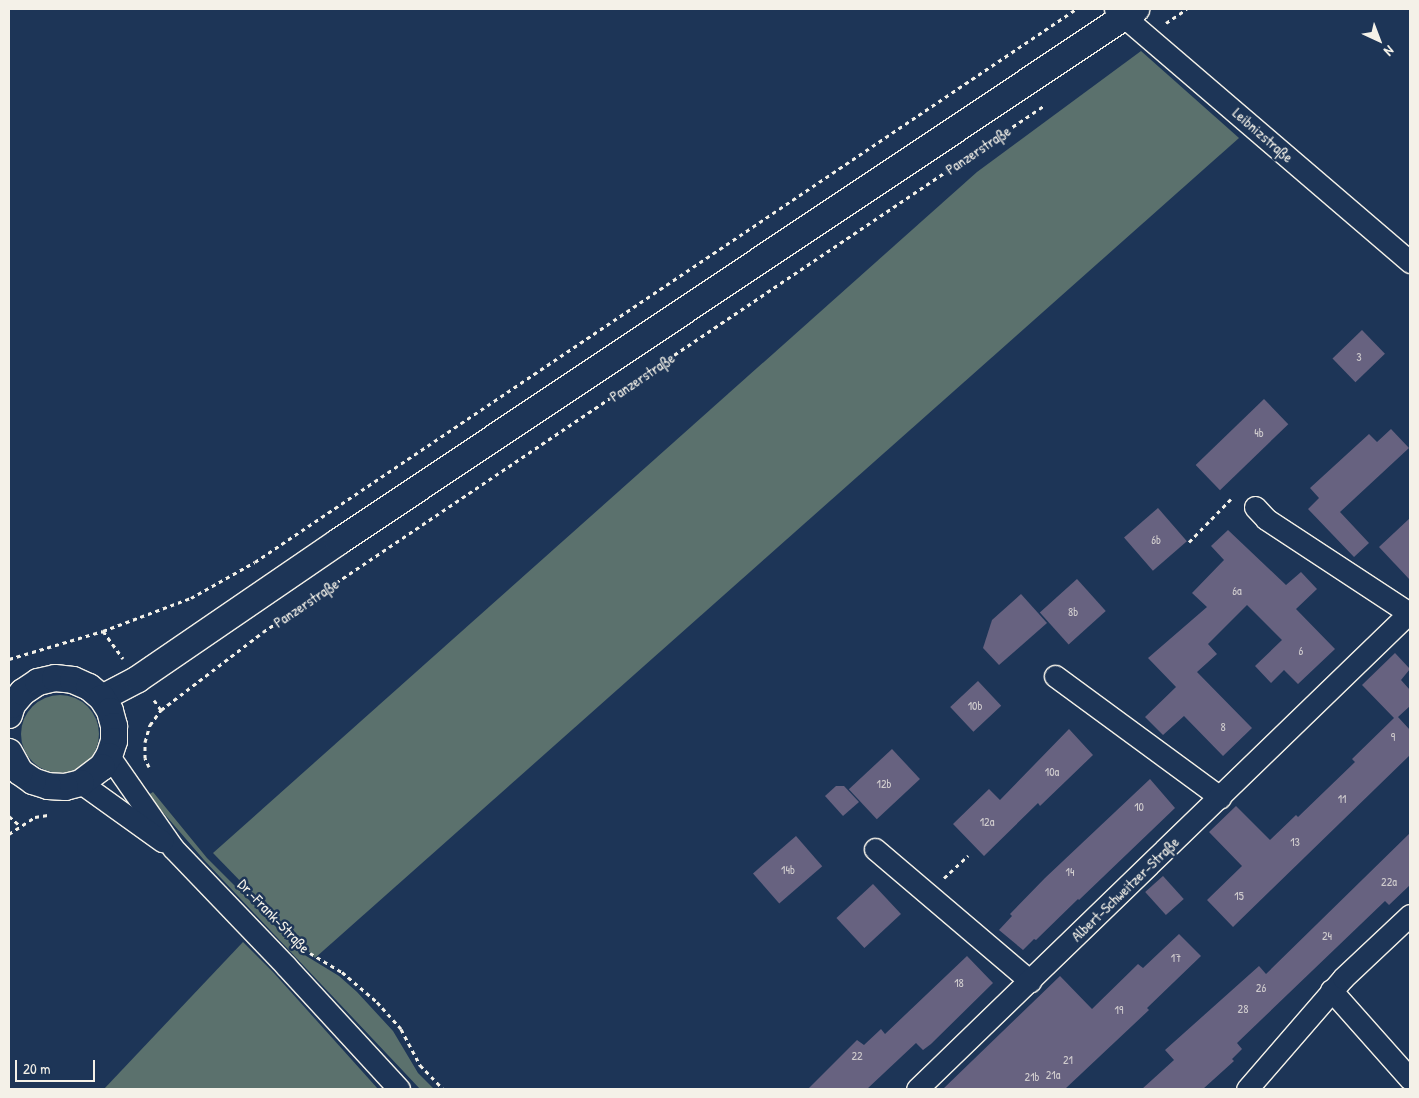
<!DOCTYPE html>
<meta charset="utf-8">
<style>
body{margin:0}
#map{position:relative;width:1419px;height:1098px;overflow:hidden;background:#1d3557;font-family:"Patrick Hand",sans-serif}
div>[style]{position:absolute}
.green>*{inset:0;background:#5b716d}
.round{border-radius:50%}
.building>*{inset:0;background:#676280;transform-origin:0 0}
.path>*{height:3px;margin-top:-1.5px;transform-origin:0;background:repeating-linear-gradient(90deg,#f4f1e8 0 4px,transparent 0 8px)}
.roads{filter:drop-shadow(1px 0 #f4f1e8) drop-shadow(-1px 0 #f4f1e8) drop-shadow(0 1px #f4f1e8) drop-shadow(0 -1px #f4f1e8)}
.minor>*{height:21px;margin:-10.5px;padding:0 10.5px;transform-origin:10.5px;border-radius:10.5px;background:#1d3557}
.tertiary>*{height:26px;margin:-13px;padding:0 13px;transform-origin:13px;border-radius:13px;background:#1d3557}
span{translate:-50% -50%;white-space:nowrap;text-align:center;line-height:1.15;-webkit-text-stroke:5px #1d3557;paint-order:stroke}
.number-label{font-size:12px;color:#d1cdce}
.number-label span{-webkit-text-stroke-width:0}
.street-label{font-size:15px;color:#f4f1e8}
.frame{position:absolute;inset:0;border:10px solid #f4f1e8;pointer-events:none}
.north{position:absolute;left:1354px;top:15px;width:50px;height:50px;-webkit-text-stroke:4px #1d3557;paint-order:stroke;rotate:137deg;font-size:14px;font-weight:700;line-height:20px;text-align:center;color:#f4f1e8}
.north::after{content:'';display:block;margin:auto;width:18px;height:22px;background:#f4f1e8;clip-path:polygon(50% 0,100% 100%,50% 72%,0 100%)}
.scale{position:absolute;left:15px;top:1060px;width:80px;height:22px;box-sizing:border-box;border:2px solid #f4f1e8;border-top:0;padding-left:6px;font-size:15px;line-height:18px;white-space:nowrap;color:#f4f1e8;-webkit-text-stroke:4px #1d3557;paint-order:stroke}
</style>
<div id="map">
<div class="green">
<div style="clip-path:polygon(1141px 51px,1239px 138px,315px 958px,213px 853px,977px 172px)"></div>
<div class="round" style="left:21px;top:695px;width:78px;height:78px"></div>
<div style="clip-path:polygon(153px 792px,207px 858px,303px 954px,339px 976px,357px 992px,393px 1031px,418px 1073px,434px 1089px,420px 1089px,204px 860px,148px 795px)"></div>
<div style="clip-path:polygon(243px 942px,273px 972px,378px 1089px,104px 1089px)"></div>
</div>
<div class="building">
<div style="left:1362px;top:330px;width:33px;height:41px;rotate:46deg"></div>
<div style="left:1264px;top:399px;width:35px;height:95px;rotate:46deg"></div>
<div style="clip-path:polygon(1391px 429px,1409px 448px,1340px 512px,1369px 543px,1354px 557px,1308px 509px,1319px 498px,1310px 488px,1369px 434px,1377px 442px)"></div>
<div style="left:1158px;top:508px;width:44px;height:45px;rotate:49deg"></div>
<div style="clip-path:polygon(1410px 518px,1410px 580px,1379px 547px)"></div>
<div style="clip-path:polygon(1228px 530px,1286px 585px,1301px 572px,1317px 589px,1296px 609px,1335px 649px,1298px 684px,1284px 670px,1271px 683px,1255px 666px,1282px 640px,1247px 605px,1208px 644px,1217px 654px,1197px 672px,1252px 728px,1223px 756px,1184px 716px,1163px 735px,1145px 717px,1176px 687px,1148px 658px,1207px 607px,1192px 593px,1224px 560px,1211px 546px)"></div>
<div style="left:1077px;top:579px;width:43px;height:50px;rotate:48deg"></div>
<div style="clip-path:polygon(1021px 594px,1047px 623px,999px 665px,983px 648px,992px 620px)"></div>
<div style="clip-path:polygon(1395px 653px,1410px 669px,1401px 680px,1410px 690px,1410px 706px,1398px 717px,1410px 730px,1410px 755px,1233px 927px,1207px 900px,1242px 866px,1209px 832px,1236px 806px,1270px 840px,1296px 815px,1298px 817px,1355px 762px,1352px 759px,1394px 718px,1362px 685px)"></div>
<div style="left:978px;top:681px;width:34px;height:38px;rotate:47deg"></div>
<div style="clip-path:polygon(1069px 729px,1093px 755px,1040px 806px,1038px 803px,984px 856px,953px 824px,989px 789px,1000px 800px)"></div>
<div style="left:892px;top:749px;width:41px;height:59px;rotate:47deg"></div>
<div style="clip-path:polygon(1150px 779px,1175px 808px,1079px 900px,1078px 899px,1036px 940px,1034px 939px,1023px 950px,999px 930px,1012px 916px,1010px 914px,1045px 878px)"></div>
<div style="clip-path:polygon(836px 786px,844px 786px,859px 802px,843px 816px,825px 796px)"></div>
<div style="clip-path:polygon(1410px 833px,1410px 885px,1389px 905px,1385px 901px,1237px 1043px,1242px 1049px,1232px 1059px,1234px 1061px,1203px 1089px,1142px 1089px,1174px 1060px,1165px 1050px,1259px 966px,1266px 974px)"></div>
<div style="left:796px;top:836px;width:40px;height:57px;rotate:49deg"></div>
<div style="left:1163px;top:876px;width:31px;height:24px;rotate:48deg"></div>
<div style="left:873px;top:884px;width:41px;height:50px;rotate:47deg"></div>
<div style="clip-path:polygon(1179px 934px,1201px 956px,1147px 1008px,1149px 1010px,1065px 1089px,943px 1089px,1060px 976px,1092px 1009px,1138px 964px,1143px 968px)"></div>
<div style="clip-path:polygon(967px 956px,993px 983px,931px 1044px,923px 1050px,916px 1043px,867px 1089px,808px 1089px,857px 1040px,864px 1045px,881px 1029px,885px 1034px)"></div>
</div>
<div class="path">
<div style="left:1166px;top:23px;width:25px;rotate:-34deg"></div>
<div style="left:1189px;top:542px;width:60px;rotate:-45.7deg"></div>
<div style="left:103px;top:631px;width:34px;rotate:54deg"></div>
<div style="left:9px;top:659px;width:98px;rotate:-16.6deg"></div>
<div style="left:103px;top:631px;width:94px;rotate:-20.6deg"></div>
<div style="left:191px;top:598px;width:73px;rotate:-29.4deg"></div>
<div style="left:255px;top:562px;width:990px;rotate:-33.96deg"></div>
<div style="left:154px;top:700px;width:12px;rotate:55deg"></div>
<div style="left:149px;top:767px;width:10px;rotate:-114deg"></div>
<div style="left:145px;top:758px;width:16px;rotate:-90deg"></div>
<div style="left:145px;top:742px;width:18px;rotate:-74deg"></div>
<div style="left:150px;top:725px;width:19px;rotate:-54deg"></div>
<div style="left:161px;top:710px;width:128px;rotate:-37.4deg"></div>
<div style="left:263px;top:632px;width:943px;rotate:-33.98deg"></div>
<div style="left:9px;top:816px;width:13px;rotate:42deg"></div>
<div style="left:9px;top:834px;width:31px;rotate:-33deg"></div>
<div style="left:35px;top:817px;width:13px;rotate:-9deg"></div>
<div style="left:944px;top:878px;width:33px;rotate:-43deg"></div>
<div style="left:310px;top:953px;width:37px;rotate:31deg"></div>
<div style="left:342px;top:972px;width:46px;rotate:40.6deg"></div>
<div style="left:377px;top:1002px;width:36px;rotate:48deg"></div>
<div style="left:401px;top:1029px;width:41px;rotate:62.2deg"></div>
<div style="left:420px;top:1065px;width:33px;rotate:46deg"></div>
</div>
<div class="roads">
<div class="minor">
<div style="left:1115px;top:9px;width:389px;rotate:40.6deg"></div>
<div style="left:1255px;top:507px;width:16px;rotate:47deg"></div>
<div style="left:1266px;top:519px;width:171px;rotate:33.3deg"></div>
<div style="left:1055px;top:676px;width:205px;rotate:36.3deg"></div>
<div style="left:109px;top:756px;width:112px;rotate:55.2deg"></div>
<div style="left:173px;top:848px;width:163px;rotate:46.2deg"></div>
<div style="left:286px;top:966px;width:167px;rotate:47.4deg"></div>
<div style="left:81px;top:783px;width:100px;rotate:35.6deg"></div>
<div style="left:875px;top:849px;width:204px;rotate:40.4deg"></div>
<div style="left:1331px;top:990px;width:119px;rotate:48.4deg"></div>
<div style="left:917px;top:1089px;width:686px;rotate:-44.06deg"></div>
<div style="left:1247px;top:1089px;width:147px;rotate:-49.1deg"></div>
<div style="left:1343px;top:978px;width:92px;rotate:-43.2deg"></div>
</div>
<div class="tertiary">
<div style="left:102px;top:698px;width:41px;rotate:-27.8deg"></div>
<div style="left:138px;top:679px;width:242px;rotate:-34.4deg"></div>
<div style="left:338px;top:542px;width:960px;rotate:-33.74deg"></div>
<div style="left:9px;top:715px;width:10px;rotate:-73deg"></div>
<div style="left:12px;top:705px;width:17px;rotate:-50deg"></div>
<div style="left:23px;top:692px;width:18px;rotate:-34deg"></div>
<div style="left:38px;top:682px;width:17px;rotate:-13deg"></div>
<div style="left:55px;top:678px;width:18px;rotate:6deg"></div>
<div style="left:73px;top:680px;width:17px;rotate:24deg"></div>
<div style="left:89px;top:687px;width:17px;rotate:40deg"></div>
<div style="left:102px;top:698px;width:15px;rotate:58deg"></div>
<div style="left:110px;top:711px;width:16px;rotate:75deg"></div>
<div style="left:114px;top:726px;width:15px;rotate:90deg"></div>
<div style="left:114px;top:741px;width:16px;rotate:108deg"></div>
<div style="left:109px;top:756px;width:13px;rotate:122deg"></div>
<div style="left:102px;top:767px;width:26px;rotate:143deg"></div>
<div style="left:81px;top:783px;width:16px;rotate:166deg"></div>
<div style="left:65px;top:787px;width:17px;rotate:-177deg"></div>
<div style="left:48px;top:786px;width:16px;rotate:-162deg"></div>
<div style="left:33px;top:781px;width:16px;rotate:-145deg"></div>
<div style="left:20px;top:772px;width:23px;rotate:-119deg"></div>
</div>
</div>
<div class="number-label">
<span style="left:1359px;top:357px">3</span>
<span style="left:1259px;top:433px">4b</span>
<span style="left:1156px;top:540px">6b</span>
<span style="left:1237px;top:591px">6a</span>
<span style="left:1073px;top:612px">8b</span>
<span style="left:1301px;top:651px">6</span>
<span style="left:975px;top:706px">10b</span>
<span style="left:1223px;top:727px">8</span>
<span style="left:1393px;top:737px">9</span>
<span style="left:1052px;top:772px">10a</span>
<span style="left:884px;top:784px">12b</span>
<span style="left:1342px;top:799px">11</span>
<span style="left:1139px;top:807px">10</span>
<span style="left:987px;top:822px">12a</span>
<span style="left:1295px;top:842px">13</span>
<span style="left:788px;top:870px">14b</span>
<span style="left:1070px;top:872px">14</span>
<span style="left:1389px;top:882px">22a</span>
<span style="left:1239px;top:896px">15</span>
<span style="left:1327px;top:936px">24</span>
<span style="left:1176px;top:958px">17</span>
<span style="left:959px;top:983px">18</span>
<span style="left:1261px;top:988px">26</span>
<span style="left:1243px;top:1009px">28</span>
<span style="left:1119px;top:1010px">19</span>
<span style="left:857px;top:1056px">22</span>
<span style="left:1068px;top:1060px">21</span>
<span style="left:1053px;top:1075px">21a</span>
<span style="left:1032px;top:1077px">21b</span>
</div>
<div class="street-label">
<span style="left:1263px;top:135px;rotate:41deg">Leibnizstraße</span>
<span style="left:978px;top:150px;rotate:-34deg">Panzerstraße</span>
<span style="left:642px;top:377px;rotate:-34deg">Panzerstraße</span>
<span style="left:306px;top:603px;rotate:-34deg">Panzerstraße</span>
<span style="left:1125px;top:889px;rotate:-44deg">Albert-Schweitzer-Straße</span>
<span style="left:274px;top:916px;rotate:46deg">Dr.-Frank-Straße</span>
</div>
<div class="frame"></div>
<div class="north">N</div>
<div class="scale">20 m</div>
</div>
